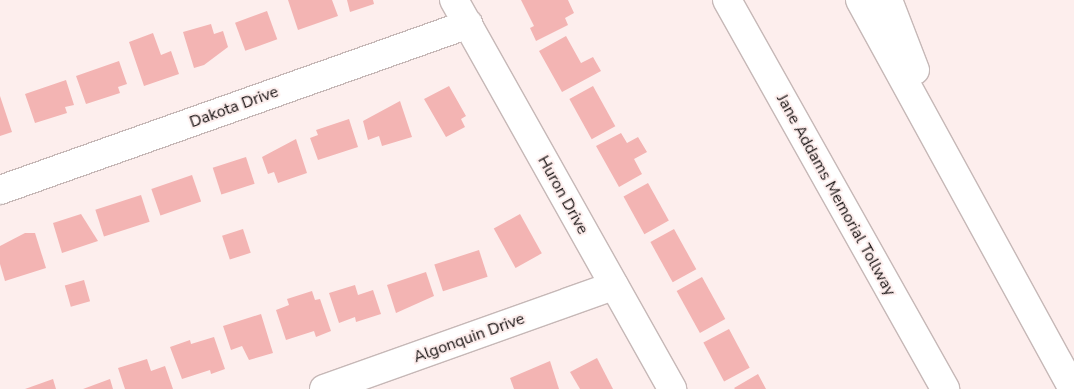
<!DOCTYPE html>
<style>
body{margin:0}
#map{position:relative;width:1074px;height:389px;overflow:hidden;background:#fdeeed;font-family:"Nunito Sans",sans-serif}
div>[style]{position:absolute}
.building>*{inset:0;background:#f3b4b3;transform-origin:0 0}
.roads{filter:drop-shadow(1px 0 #c6b8b7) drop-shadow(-1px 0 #c6b8b7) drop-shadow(0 1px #c6b8b7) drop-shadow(0 -1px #c6b8b7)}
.minor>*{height:28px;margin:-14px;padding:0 14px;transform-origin:14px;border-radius:14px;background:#fff}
.highway>*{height:28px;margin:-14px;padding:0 14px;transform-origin:14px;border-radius:14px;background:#fff}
span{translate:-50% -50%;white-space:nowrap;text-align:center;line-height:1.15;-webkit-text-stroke:4px #fdeeed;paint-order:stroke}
.street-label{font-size:16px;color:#171212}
</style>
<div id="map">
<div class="building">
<div style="clip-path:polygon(288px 0,332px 0,338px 16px,298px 30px)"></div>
<div style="clip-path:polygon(347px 0,373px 0,374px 4px,350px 12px)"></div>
<div style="clip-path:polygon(521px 0,568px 0,574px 13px,565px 18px,568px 25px,536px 41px,530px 28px,534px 26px)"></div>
<div style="left:267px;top:11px;width:30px;height:34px;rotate:70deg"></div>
<div style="clip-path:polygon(211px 24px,214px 34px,223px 31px,228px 47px,204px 65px,194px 68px,183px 32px)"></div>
<div style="clip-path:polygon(153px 33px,161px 55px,171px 51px,179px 74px,144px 86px,129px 42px)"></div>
<div style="clip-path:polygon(566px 36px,581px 63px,593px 57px,601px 71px,562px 92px,539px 51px)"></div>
<div style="clip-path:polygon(119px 61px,127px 84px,118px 87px,120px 93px,86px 104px,76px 76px)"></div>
<div style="clip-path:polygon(66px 80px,74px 105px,65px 107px,67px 113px,35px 123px,25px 94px)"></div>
<div style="clip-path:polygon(449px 86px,466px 116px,461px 119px,465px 127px,446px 137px,424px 99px)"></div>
<div style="left:593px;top:86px;width:46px;height:27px;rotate:61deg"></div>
<div style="clip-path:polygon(0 96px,12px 132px,0 136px)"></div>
<div style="clip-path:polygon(400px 101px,412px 137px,382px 146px,379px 136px,368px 140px,363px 121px)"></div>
<div style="clip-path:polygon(349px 119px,358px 147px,318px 160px,310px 138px,318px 135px,316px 130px)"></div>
<div style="clip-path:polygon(621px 133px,627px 143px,638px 137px,647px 152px,634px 159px,642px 174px,619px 187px,596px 146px)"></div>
<div style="clip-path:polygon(296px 139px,307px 173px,278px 183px,274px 172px,268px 174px,262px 157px)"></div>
<div style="left:246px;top:157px;width:28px;height:35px;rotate:72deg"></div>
<div style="left:192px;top:175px;width:28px;height:43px;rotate:71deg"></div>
<div style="left:648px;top:183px;width:43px;height:28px;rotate:61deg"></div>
<div style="left:141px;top:195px;width:28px;height:48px;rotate:72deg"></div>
<div style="clip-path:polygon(81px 214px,98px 241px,62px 253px,53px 223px)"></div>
<div style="left:520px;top:214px;width:45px;height:30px;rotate:61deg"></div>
<div style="left:243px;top:229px;width:25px;height:22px;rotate:72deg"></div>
<div style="left:674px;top:229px;width:46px;height:27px;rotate:61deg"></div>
<div style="clip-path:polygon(25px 233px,35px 233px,46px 268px,5px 281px,0 264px,0 246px)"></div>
<div style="left:479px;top:250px;width:28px;height:47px;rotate:72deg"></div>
<div style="clip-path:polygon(426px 272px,434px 296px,396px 313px,387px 285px)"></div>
<div style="left:702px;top:277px;width:48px;height:29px;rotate:61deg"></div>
<div style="left:84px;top:280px;width:22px;height:20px;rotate:74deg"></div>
<div style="clip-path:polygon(355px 285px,358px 295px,373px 290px,381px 314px,356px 322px,355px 317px,339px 323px,329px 293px)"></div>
<div style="clip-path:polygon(312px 291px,315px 300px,320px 299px,331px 331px,316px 337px,314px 331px,286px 340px,276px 310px,289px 305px,287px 299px)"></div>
<div style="clip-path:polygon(261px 314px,273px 353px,249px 360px,242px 346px,231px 350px,223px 326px)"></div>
<div style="left:729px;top:329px;width:44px;height:29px;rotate:62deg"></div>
<div style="clip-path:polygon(214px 337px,225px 369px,211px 374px,210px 370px,182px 379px,170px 347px,190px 340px,191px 344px)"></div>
<div style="clip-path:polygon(597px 358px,613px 389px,580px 389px,570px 372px)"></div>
<div style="clip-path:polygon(147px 359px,151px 371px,165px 366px,173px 389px,125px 389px,118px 368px)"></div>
<div style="clip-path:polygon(550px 361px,559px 389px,514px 389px,510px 378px)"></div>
<div style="clip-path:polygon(758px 374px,766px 389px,735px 389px,734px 388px)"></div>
<div style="clip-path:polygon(53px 379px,56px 389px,25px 389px)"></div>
<div style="clip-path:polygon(110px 379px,113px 389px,83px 389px)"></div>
</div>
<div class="roads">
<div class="minor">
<div style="left:454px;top:0;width:446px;rotate:60.7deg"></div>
<div style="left:0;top:190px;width:497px;rotate:-19.5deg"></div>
<div style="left:324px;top:389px;width:308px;rotate:-19.6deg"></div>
</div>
<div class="highway">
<div style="left:727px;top:0;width:446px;rotate:60.7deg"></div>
<div style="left:860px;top:0;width:443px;rotate:61.3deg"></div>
<div style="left:888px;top:0;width:75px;rotate:68.9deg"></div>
</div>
</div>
<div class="street-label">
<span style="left:234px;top:107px;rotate:-20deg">Dakota Drive</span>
<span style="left:563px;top:195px;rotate:61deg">Huron Drive</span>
<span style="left:836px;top:195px;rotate:61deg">Jane Addams Memorial Tollway</span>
<span style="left:469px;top:338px;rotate:-20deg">Algonquin Drive</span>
</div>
</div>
